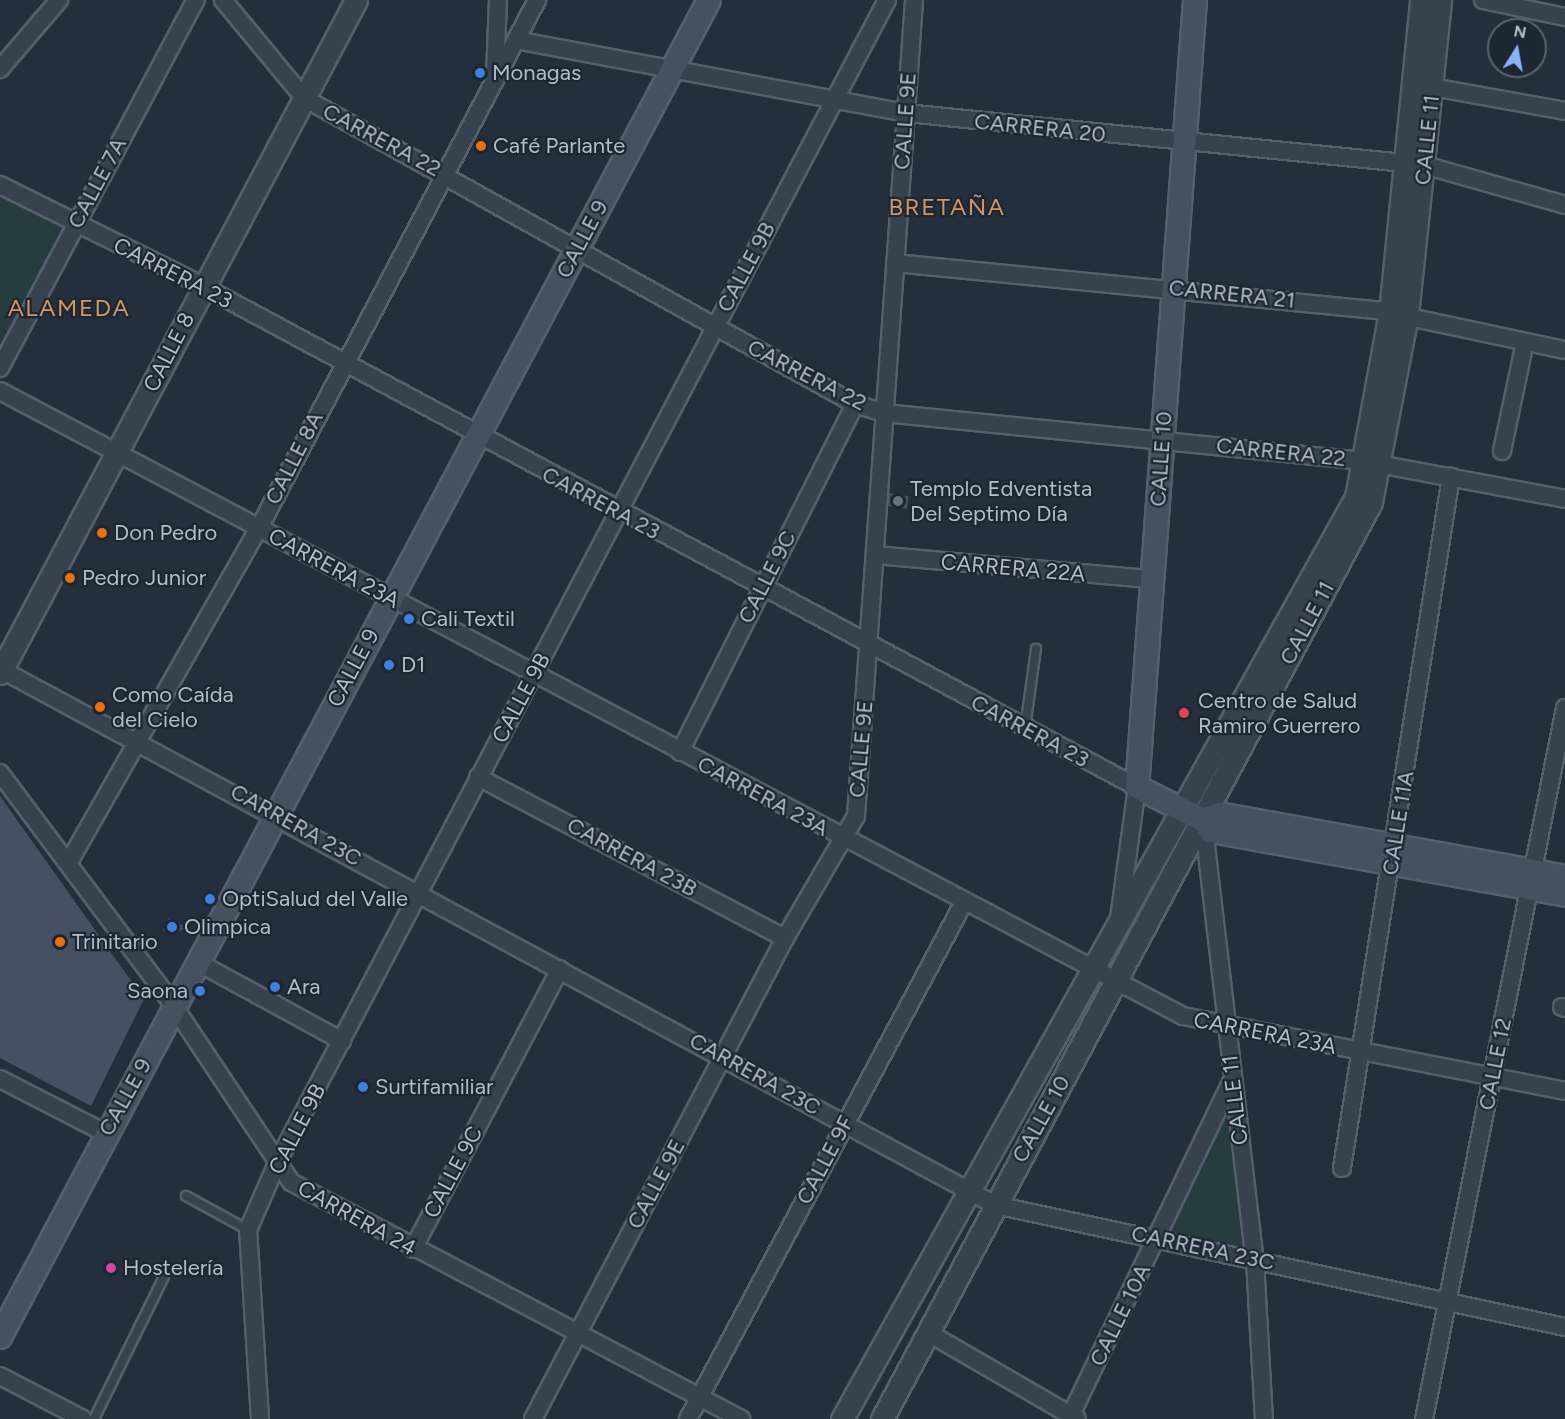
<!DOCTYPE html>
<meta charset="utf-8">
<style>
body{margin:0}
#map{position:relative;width:1565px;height:1419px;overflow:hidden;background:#242f3e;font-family:Figtree,sans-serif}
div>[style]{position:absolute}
.green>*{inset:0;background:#263c3f}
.building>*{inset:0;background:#455162;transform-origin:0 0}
.roads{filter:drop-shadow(2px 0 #565f6c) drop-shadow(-2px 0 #565f6c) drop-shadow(0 2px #565f6c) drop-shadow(0 -2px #565f6c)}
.service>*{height:8px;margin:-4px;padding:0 4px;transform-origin:4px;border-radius:4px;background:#38414e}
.minor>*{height:16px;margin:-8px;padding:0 8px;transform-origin:8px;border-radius:8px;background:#38414e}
.tertiary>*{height:21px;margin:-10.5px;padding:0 10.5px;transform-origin:10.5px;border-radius:10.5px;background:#38414e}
.secondary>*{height:22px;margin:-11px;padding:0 11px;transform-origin:11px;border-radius:11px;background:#465061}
.dots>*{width:16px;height:16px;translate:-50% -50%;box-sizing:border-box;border:3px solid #1d2633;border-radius:50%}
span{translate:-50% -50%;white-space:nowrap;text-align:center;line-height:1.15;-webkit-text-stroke:4.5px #1d2633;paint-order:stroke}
.poi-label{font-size:22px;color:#b4bcc9}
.left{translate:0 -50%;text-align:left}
.right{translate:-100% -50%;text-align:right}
.street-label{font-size:22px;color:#b4bcc9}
.neighbourhood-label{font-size:24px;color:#d59563;letter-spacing:1.5px}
.north{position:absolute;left:1487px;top:18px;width:60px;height:60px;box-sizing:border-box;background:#1d2633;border:2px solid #59626f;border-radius:50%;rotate:11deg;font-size:16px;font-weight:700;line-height:24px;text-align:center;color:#b4bcc9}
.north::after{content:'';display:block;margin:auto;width:21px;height:27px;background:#8ab4f8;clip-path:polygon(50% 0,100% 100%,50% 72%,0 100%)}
</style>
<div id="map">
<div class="green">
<div style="clip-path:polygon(0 185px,75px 223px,0 368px)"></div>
<div style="clip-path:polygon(1232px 1080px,1255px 1260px,1157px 1238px)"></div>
</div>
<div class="building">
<div style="left:889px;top:493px;width:20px;height:13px;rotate:9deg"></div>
<div style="clip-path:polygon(0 796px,144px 999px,91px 1106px,0 1058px)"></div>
<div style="clip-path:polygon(169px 918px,188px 928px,171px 934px,163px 930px)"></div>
</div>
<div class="roads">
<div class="service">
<div style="left:1025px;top:728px;width:80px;rotate:-82.1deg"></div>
<div style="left:186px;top:1196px;width:71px;rotate:28.7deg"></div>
<div style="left:94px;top:1419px;width:158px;rotate:-63.8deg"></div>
</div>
<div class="minor">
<div style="left:223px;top:0;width:127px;rotate:50.4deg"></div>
<div style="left:304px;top:98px;width:630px;rotate:29.05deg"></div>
<div style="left:855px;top:404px;width:30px;rotate:17deg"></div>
<div style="left:884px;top:413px;width:475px;rotate:5.7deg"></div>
<div style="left:1357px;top:460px;width:212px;rotate:10.6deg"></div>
<div style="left:1483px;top:0;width:84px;rotate:11.7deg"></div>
<div style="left:516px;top:40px;width:397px;rotate:10.6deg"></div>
<div style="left:906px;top:113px;width:521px;rotate:5.73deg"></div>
<div style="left:1424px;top:165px;width:147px;rotate:15.8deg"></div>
<div style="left:0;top:69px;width:91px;rotate:-49.5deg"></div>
<div style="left:495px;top:77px;width:77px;rotate:-87.8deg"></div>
<div style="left:1432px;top:87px;width:135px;rotate:10.2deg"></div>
<div style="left:0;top:185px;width:211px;rotate:26.4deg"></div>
<div style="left:189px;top:279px;width:1076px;rotate:28.19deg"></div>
<div style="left:1137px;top:787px;width:132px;rotate:97.8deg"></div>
<div style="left:895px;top:263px;width:488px;rotate:5.6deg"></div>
<div style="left:1381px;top:311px;width:188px;rotate:12deg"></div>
<div style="left:0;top:368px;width:417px;rotate:-62deg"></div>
<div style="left:0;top:391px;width:1338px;rotate:27.85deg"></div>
<div style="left:1183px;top:1016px;width:389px;rotate:11.1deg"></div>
<div style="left:1502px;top:451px;width:111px;rotate:-78.1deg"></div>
<div style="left:875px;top:555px;width:278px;rotate:5deg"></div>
<div style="left:0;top:669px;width:1130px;rotate:28.31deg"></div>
<div style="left:995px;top:1205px;width:583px;rotate:12.08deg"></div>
<div style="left:680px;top:752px;width:390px;rotate:-63.3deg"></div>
<div style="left:0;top:773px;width:279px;rotate:53.2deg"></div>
<div style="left:167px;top:996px;width:224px;rotate:56.3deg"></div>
<div style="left:291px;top:1182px;width:509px;rotate:27.77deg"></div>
<div style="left:478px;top:777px;width:347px;rotate:27.7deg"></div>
<div style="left:1203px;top:820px;width:443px;rotate:83.3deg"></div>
<div style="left:1255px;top:1260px;width:159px;rotate:86.8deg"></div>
<div style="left:69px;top:862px;width:384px;rotate:-60.4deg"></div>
<div style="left:259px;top:528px;width:597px;rotate:-62.23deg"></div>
<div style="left:199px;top:963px;width:163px;rotate:28.6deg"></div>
<div style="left:1562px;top:1007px;width:3px;rotate:18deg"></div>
<div style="left:0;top:1079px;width:118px;rotate:27.2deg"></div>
<div style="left:1342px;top:1168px;width:700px;rotate:-81.04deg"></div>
<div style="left:413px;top:1249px;width:316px;rotate:-62.3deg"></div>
<div style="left:927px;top:1332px;width:173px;rotate:30.1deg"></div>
<div style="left:0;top:1376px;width:93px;rotate:27.4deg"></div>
<div style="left:260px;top:1419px;width:189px;rotate:-93.6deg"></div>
<div style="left:248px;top:1230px;width:75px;rotate:-66.5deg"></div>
<div style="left:278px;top:1161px;width:1311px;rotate:-62.32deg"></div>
<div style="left:533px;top:1419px;width:543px;rotate:-62.35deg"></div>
<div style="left:785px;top:938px;width:141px;rotate:-59.8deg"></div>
<div style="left:856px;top:816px;width:818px;rotate:-85.93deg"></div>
<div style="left:688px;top:1419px;width:586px;rotate:-61.9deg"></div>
<div style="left:1069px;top:1419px;width:376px;rotate:-64.3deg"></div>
<div style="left:1424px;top:1419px;width:725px;rotate:-78.78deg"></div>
</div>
<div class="tertiary">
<div style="left:0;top:673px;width:761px;rotate:-62.12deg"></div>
<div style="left:842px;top:1419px;width:1056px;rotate:-60.86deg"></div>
<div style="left:1356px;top:497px;width:188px;rotate:-79.6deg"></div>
<div style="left:1390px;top:312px;width:314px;rotate:-84.3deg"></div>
<div style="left:882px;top:1419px;width:1039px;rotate:-61.93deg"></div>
<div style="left:1371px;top:502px;width:190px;rotate:-79.1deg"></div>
<div style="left:1407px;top:315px;width:317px;rotate:-84deg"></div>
</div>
<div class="secondary">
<div style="left:1195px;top:0;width:789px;rotate:94.21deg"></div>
<div style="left:1137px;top:787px;width:74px;rotate:26.6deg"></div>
<div style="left:1203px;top:820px;width:17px;rotate:-21deg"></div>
<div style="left:1219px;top:814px;width:352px;rotate:10.3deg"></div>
<div style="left:1203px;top:820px;width:14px;rotate:54deg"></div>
<div style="left:1211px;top:831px;width:360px;rotate:10.2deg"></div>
<div style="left:0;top:1337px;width:1513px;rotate:-62.06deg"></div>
</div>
</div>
<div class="dots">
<div style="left:480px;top:73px;background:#3f7fe0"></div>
<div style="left:481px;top:146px;background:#e8710a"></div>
<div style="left:898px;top:501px;background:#6b7280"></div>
<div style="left:102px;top:533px;background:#e8710a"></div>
<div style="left:70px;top:578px;background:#e8710a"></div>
<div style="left:409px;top:619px;background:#3f7fe0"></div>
<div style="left:389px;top:665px;background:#3f7fe0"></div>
<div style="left:100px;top:707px;background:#e8710a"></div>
<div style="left:1184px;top:713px;background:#e0444e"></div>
<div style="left:210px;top:899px;background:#3f7fe0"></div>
<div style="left:172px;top:927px;background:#3f7fe0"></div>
<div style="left:60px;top:942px;background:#e8710a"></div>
<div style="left:275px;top:987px;background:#3f7fe0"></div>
<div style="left:200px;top:991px;background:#3f7fe0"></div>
<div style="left:363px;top:1087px;background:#3f7fe0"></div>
<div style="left:111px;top:1268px;background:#d1479c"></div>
</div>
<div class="poi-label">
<span class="left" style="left:492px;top:73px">Monagas</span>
<span class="left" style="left:493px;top:146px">Café Parlante</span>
<span class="left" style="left:910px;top:501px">Templo Edventista<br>Del Septimo Día</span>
<span class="left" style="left:114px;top:533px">Don Pedro</span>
<span class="left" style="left:82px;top:578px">Pedro Junior</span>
<span class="left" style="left:421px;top:619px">Cali Textil</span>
<span class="left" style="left:401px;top:665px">D1</span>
<span class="left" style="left:112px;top:707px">Como Caída<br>del Cielo</span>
<span class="left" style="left:1198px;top:713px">Centro de Salud<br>Ramiro Guerrero</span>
<span class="left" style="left:222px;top:899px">OptiSalud del Valle</span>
<span class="left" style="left:184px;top:927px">Olimpica</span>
<span class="left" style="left:72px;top:942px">Trinitario</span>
<span class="left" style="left:287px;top:987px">Ara</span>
<span class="right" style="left:188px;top:991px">Saona</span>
<span class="left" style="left:375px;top:1087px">Surtifamiliar</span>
<span class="left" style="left:123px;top:1268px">Hostelería</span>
</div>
<div class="street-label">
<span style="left:905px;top:121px;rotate:-86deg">CALLE 9E</span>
<span style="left:1040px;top:128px;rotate:6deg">CARRERA 20</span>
<span style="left:382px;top:140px;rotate:28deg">CARRERA 22</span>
<span style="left:1427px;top:140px;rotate:-84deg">CALLE 11</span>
<span style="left:97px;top:183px;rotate:-62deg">CALLE 7A</span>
<span style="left:582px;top:239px;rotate:-62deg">CALLE 9</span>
<span style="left:746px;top:267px;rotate:-62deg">CALLE 9B</span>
<span style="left:173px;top:273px;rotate:27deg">CARRERA 23</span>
<span style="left:1232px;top:294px;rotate:6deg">CARRERA 21</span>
<span style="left:169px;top:352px;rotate:-63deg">CALLE 8</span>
<span style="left:807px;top:375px;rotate:27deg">CARRERA 22</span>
<span style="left:1281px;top:452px;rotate:6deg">CARRERA 22</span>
<span style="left:294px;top:458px;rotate:-63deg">CALLE 8A</span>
<span style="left:1161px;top:459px;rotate:-86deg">CALLE 10</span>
<span style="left:601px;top:503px;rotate:28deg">CARRERA 23</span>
<span style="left:334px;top:568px;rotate:28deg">CARRERA 23A</span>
<span style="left:1013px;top:568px;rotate:5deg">CARRERA 22A</span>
<span style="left:767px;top:577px;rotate:-63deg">CALLE 9C</span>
<span style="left:1307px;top:623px;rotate:-62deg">CALLE 11</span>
<span style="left:353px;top:668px;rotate:-62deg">CALLE 9</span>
<span style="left:521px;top:698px;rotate:-62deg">CALLE 9B</span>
<span style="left:1030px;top:731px;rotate:28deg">CARRERA 23</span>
<span style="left:861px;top:749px;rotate:-85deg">CALLE 9E</span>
<span style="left:763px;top:796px;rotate:28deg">CARRERA 23A</span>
<span style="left:1398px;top:823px;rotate:-81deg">CALLE 11A</span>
<span style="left:296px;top:825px;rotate:29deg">CARRERA 23C</span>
<span style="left:632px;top:857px;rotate:28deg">CARRERA 23B</span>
<span style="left:1265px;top:1033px;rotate:11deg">CARRERA 23A</span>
<span style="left:1495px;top:1064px;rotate:-79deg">CALLE 12</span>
<span style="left:755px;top:1074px;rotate:29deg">CARRERA 23C</span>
<span style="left:125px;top:1097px;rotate:-61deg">CALLE 9</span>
<span style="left:1235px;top:1100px;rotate:-97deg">CALLE 11</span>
<span style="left:1041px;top:1119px;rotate:-61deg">CALLE 10</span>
<span style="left:297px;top:1129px;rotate:-63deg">CALLE 9B</span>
<span style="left:825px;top:1160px;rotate:-62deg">CALLE 9F</span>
<span style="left:453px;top:1172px;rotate:-62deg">CALLE 9C</span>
<span style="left:656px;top:1184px;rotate:-62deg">CALLE 9E</span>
<span style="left:357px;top:1218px;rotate:29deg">CARRERA 24</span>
<span style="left:1203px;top:1248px;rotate:12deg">CARRERA 23C</span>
<span style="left:1120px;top:1315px;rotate:-64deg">CALLE 10A</span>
</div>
<div class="neighbourhood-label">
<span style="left:947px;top:207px">BRETAÑA</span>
<span style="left:69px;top:308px">ALAMEDA</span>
</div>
<div class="north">N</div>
</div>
